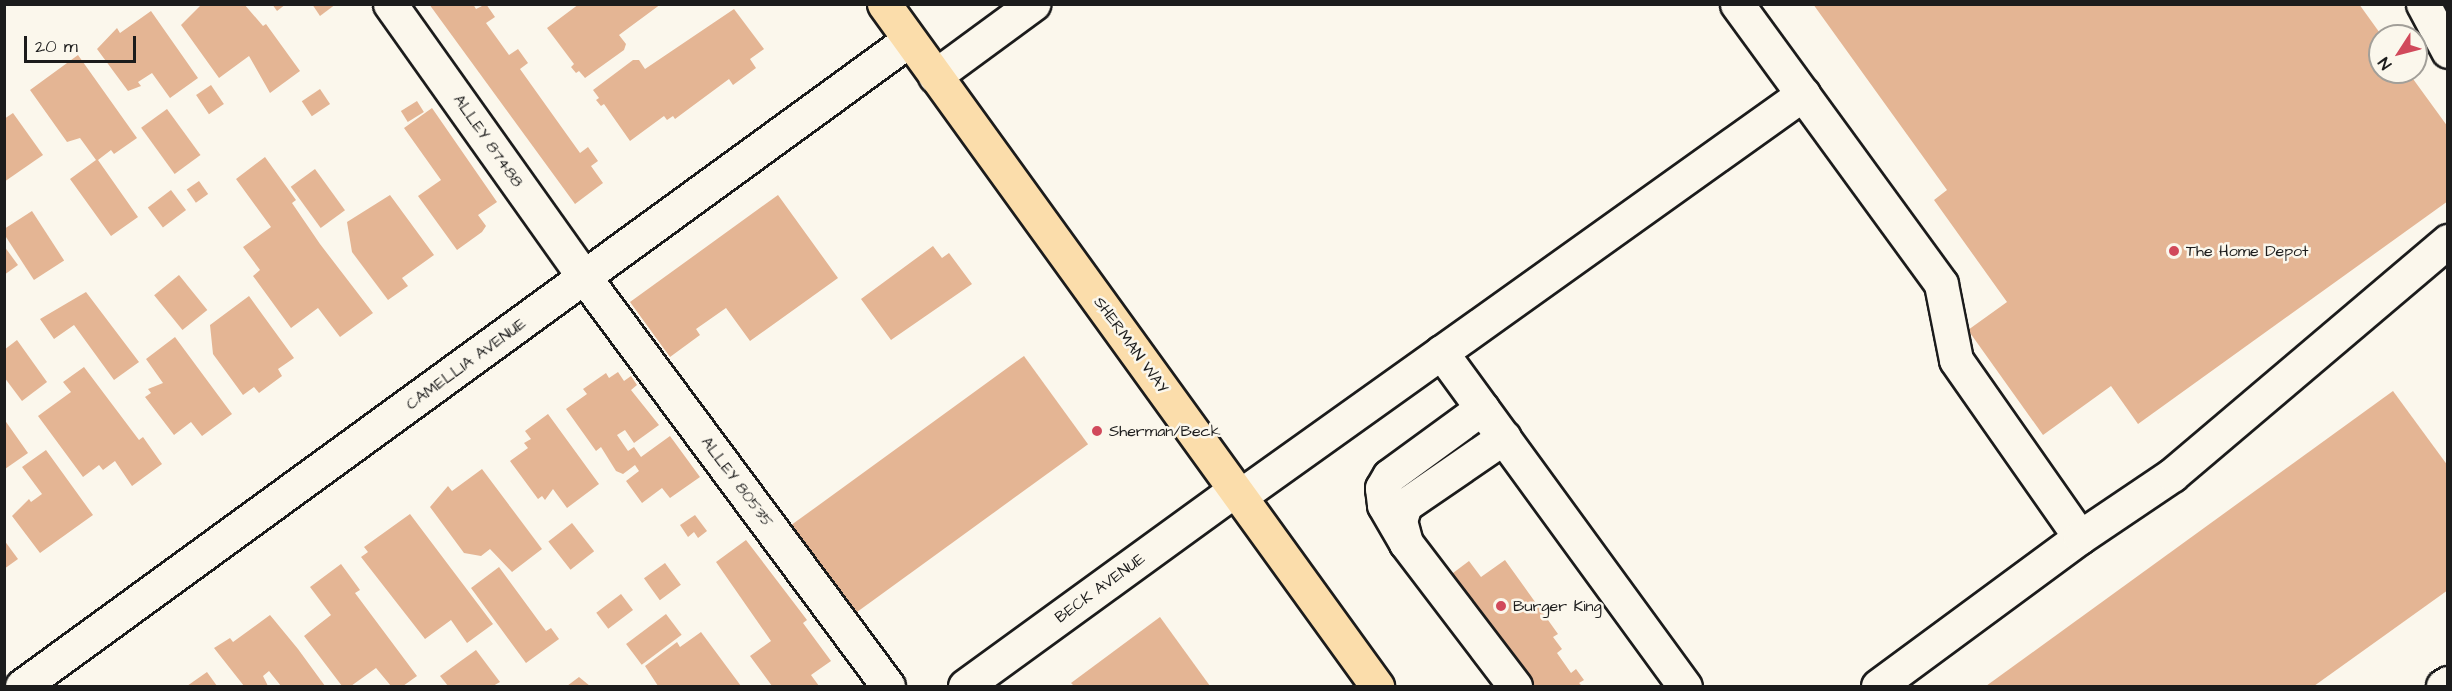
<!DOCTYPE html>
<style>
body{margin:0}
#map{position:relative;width:2452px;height:691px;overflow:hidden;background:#fbf7ec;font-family:"Architects Daughter",sans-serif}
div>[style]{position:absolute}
.building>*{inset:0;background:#e4b594;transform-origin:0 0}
.roads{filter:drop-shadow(2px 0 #1c1c1c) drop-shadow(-2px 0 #1c1c1c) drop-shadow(0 2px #1c1c1c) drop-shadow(0 -2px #1c1c1c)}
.minor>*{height:33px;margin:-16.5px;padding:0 16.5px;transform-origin:16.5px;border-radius:16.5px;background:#fbf7ec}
.major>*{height:33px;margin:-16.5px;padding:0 16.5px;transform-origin:16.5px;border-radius:16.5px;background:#fbddab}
.dots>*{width:16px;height:16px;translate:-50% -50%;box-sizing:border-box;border:3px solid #fbf7ec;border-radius:50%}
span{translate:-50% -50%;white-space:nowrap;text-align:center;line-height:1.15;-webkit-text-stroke:5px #fbf7ec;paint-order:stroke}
.street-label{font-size:16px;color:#1c1c1c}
.poi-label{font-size:16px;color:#1c1c1c}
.left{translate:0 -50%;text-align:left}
.frame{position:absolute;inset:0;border:6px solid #1c1c1c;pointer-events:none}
.north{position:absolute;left:2368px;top:24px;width:60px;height:60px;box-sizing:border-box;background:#fbf7ec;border:2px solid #a29f99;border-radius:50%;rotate:234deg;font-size:16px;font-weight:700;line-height:24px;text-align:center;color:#1c1c1c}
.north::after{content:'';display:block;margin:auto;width:21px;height:27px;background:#d1495b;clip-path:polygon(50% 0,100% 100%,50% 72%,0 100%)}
.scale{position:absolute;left:24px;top:36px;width:112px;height:27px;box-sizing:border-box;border:3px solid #1c1c1c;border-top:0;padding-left:8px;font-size:18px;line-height:21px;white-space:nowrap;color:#1c1c1c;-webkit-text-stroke:4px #fbf7ec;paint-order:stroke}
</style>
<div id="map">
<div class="building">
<div style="clip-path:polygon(202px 4px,244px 4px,263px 26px,266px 24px,300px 71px,270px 93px,249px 56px,219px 78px,181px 25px)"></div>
<div style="clip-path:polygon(272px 4px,286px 4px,277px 11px)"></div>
<div style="clip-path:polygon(312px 4px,336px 4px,320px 16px)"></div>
<div style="clip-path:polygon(429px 4px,473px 4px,476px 9px,486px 4px,495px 17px,486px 23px,509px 55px,518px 49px,528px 63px,520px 69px,580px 153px,588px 147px,598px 161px,591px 166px,603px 183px,575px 204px)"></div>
<div style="clip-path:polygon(579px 4px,661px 4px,619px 35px,626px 44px,624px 50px,585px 78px,579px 71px,576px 73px,571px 67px,574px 64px,547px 28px)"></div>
<div style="clip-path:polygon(1813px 4px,2359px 4px,2382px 36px,2380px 72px,2408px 72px,2448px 127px,2448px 201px,2138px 424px,2111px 386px,2043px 435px,1968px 330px,2007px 302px,1934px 200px,1947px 190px)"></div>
<div style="clip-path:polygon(734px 9px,764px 49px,750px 59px,756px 68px,733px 85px,729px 79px,675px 119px,673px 116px,667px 120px,664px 116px,630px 141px,604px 104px,601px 106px,596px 100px,599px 98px,593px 90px,633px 60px,639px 60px,645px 69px)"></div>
<div style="clip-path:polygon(151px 11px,198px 78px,170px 98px,152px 73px,138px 82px,141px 86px,128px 91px,97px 49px,117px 28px,120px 33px)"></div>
<div style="clip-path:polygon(78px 55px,137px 138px,114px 154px,111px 150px,98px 160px,138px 217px,111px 236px,70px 179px,96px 160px,80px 138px,67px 142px,30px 90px)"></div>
<div style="left:211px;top:85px;width:23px;height:18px;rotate:56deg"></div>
<div style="left:320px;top:89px;width:18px;height:22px;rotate:56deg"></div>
<div style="left:417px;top:101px;width:13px;height:19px;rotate:58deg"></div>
<div style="clip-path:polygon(432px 108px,497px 202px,478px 215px,486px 226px,482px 232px,457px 250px,418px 196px,441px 180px,404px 128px)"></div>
<div style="left:167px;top:109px;width:57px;height:32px;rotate:54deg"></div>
<div style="clip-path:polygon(13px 113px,43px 155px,4px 182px,4px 119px)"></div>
<div style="clip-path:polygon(265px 157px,296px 200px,292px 203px,320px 244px,373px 313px,340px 337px,318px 308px,291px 328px,253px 276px,260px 270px,243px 247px,271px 227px,236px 179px)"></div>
<div style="left:315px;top:169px;width:51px;height:30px;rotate:54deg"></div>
<div style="left:199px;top:181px;width:16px;height:15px;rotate:55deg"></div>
<div style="left:171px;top:190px;width:25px;height:29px;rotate:53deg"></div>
<div style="clip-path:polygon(390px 195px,434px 255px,402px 278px,408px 286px,388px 300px,352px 252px,347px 222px)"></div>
<div style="clip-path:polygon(778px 195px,838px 278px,750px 341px,726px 308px,696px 329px,700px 335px,670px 357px,630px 302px)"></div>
<div style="left:32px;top:211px;width:59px;height:36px;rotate:57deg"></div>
<div style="clip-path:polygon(4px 246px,18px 265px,4px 275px)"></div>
<div style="clip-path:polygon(933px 246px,942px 258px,949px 253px,972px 284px,891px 340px,861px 299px)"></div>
<div style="left:179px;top:275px;width:45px;height:32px;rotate:51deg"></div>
<div style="clip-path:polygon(86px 292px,139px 362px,114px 380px,74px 325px,54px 339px,40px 319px)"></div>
<div style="clip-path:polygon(249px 296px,294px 358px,278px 369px,282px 376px,259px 393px,254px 387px,243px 395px,213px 354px,210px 325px)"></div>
<div style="clip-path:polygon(175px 337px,232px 414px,202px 436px,191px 422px,174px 435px,145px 397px,151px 393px,148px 389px,163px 383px,146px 359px)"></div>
<div style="clip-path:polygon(17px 340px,47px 382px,22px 401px,4px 377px,4px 350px)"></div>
<div style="left:1024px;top:356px;width:109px;height:289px;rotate:54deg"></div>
<div style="clip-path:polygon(84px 367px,139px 440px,143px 437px,162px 464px,132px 486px,115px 461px,103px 470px,99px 465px,83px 477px,38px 416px,71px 392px,63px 382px)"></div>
<div style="clip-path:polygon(618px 372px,624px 381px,631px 376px,637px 385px,631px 390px,659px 425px,634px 443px,625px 430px,617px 435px,628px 451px,634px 447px,641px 457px,670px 436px,700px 477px,670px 498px,662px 488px,642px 503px,626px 481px,639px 471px,635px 465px,623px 474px,616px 471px,601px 447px,596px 451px,566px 409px,587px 394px,583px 389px,606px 373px,609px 378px)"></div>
<div style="clip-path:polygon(2393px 391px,2448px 466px,2448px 590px,2314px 686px,1986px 686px)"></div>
<div style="clip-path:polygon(548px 414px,599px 484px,567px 508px,553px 489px,545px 500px,542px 496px,538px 499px,510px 461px,528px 448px,524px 443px,531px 439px,525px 431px)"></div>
<div style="clip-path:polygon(4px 419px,28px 453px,5px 469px,4px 474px)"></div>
<div style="clip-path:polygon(46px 450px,93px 515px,40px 553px,12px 516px,29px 499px,31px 502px,42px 494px,22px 467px)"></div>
<div style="clip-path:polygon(482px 469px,542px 549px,512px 572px,490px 549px,481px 556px,464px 553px,430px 507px,448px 486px,452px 491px)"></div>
<div style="clip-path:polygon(410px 514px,493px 624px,467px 643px,451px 620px,425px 639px,361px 557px,368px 552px,364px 547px)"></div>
<div style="clip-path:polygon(695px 515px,707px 531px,698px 538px,694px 532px,688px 537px,680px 525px)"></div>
<div style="left:572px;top:523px;width:36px;height:30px;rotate:52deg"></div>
<div style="clip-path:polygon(4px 540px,18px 559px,4px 569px)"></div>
<div style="clip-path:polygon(746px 540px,807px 620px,803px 623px,831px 661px,811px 675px,819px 686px,772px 686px,750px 656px,771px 641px,716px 562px)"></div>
<div style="clip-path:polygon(1505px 560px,1558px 634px,1553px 637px,1562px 649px,1557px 653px,1571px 673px,1576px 669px,1584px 680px,1579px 683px,1582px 686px,1535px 686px,1520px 665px,1512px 671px,1445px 579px,1469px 561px,1481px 577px)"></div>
<div style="left:665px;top:563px;width:27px;height:26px;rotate:54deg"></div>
<div style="clip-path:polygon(341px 564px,360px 590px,355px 593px,417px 676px,403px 686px,391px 686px,376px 668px,351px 686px,342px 686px,304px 636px,331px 615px,310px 587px)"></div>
<div style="clip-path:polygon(499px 567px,546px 631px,551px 628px,559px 639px,526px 663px,471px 588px)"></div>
<div style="left:621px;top:594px;width:20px;height:31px;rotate:53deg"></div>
<div style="left:666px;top:614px;width:26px;height:50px;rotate:53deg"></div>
<div style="clip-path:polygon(270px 615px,298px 649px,325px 686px,281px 686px,269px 671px,263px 676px,268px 686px,244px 686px,214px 648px,230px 638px,233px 642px)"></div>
<div style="clip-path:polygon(1160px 617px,1210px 686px,1074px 686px,1071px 683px)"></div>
<div style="clip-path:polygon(701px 632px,741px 686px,658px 686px,645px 666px,677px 642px,680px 647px)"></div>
<div style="clip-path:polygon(476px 650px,500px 682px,493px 686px,448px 686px,440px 676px)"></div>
<div style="clip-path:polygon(207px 672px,217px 686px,187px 686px)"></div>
<div style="clip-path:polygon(579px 677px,590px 686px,567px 686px)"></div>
</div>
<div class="roads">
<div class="minor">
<div style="left:390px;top:4px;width:336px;rotate:54.6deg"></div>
<div style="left:585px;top:278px;width:508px;rotate:53.4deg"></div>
<div style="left:1737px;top:4px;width:346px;rotate:53.9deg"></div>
<div style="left:1941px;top:284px;width:77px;rotate:78.8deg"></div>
<div style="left:1956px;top:360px;width:216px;rotate:55deg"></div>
<div style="left:2423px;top:4px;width:53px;rotate:62deg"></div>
<div style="left:935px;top:76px;width:122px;rotate:-36.3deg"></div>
<div style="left:1441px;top:352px;width:414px;rotate:53.9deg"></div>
<div style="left:1482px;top:408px;width:115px;rotate:143.8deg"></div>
<div style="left:1389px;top:476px;width:14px;rotate:120deg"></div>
<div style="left:1382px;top:488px;width:17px;rotate:83deg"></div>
<div style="left:1384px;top:505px;width:44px;rotate:59.9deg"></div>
<div style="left:1406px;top:543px;width:180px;rotate:52.7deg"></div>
<div style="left:1240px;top:496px;width:692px;rotate:-35.53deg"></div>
<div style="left:1406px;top:543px;width:23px;rotate:-105deg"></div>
<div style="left:1400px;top:521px;width:17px;rotate:-73deg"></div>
<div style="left:1405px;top:505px;width:120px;rotate:-34.5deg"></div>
<div style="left:22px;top:686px;width:1097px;rotate:-36.07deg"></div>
<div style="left:965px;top:686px;width:334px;rotate:-36deg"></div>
<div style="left:1878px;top:686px;width:251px;rotate:-36.4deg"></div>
<div style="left:2080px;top:537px;width:111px;rotate:-34deg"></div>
<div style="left:2172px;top:475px;width:362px;rotate:-40.3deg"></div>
<div style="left:2443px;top:686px;width:6px;rotate:-31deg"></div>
</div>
<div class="major">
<div style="left:884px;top:4px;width:842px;rotate:54.14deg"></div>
</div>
</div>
<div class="dots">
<div style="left:2174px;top:251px;background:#d1495b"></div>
<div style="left:1097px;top:431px;background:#d1495b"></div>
<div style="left:1501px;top:606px;background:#d1495b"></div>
</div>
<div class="street-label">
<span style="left:488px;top:141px;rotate:55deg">ALLEY 87488</span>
<span style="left:1131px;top:345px;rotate:54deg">SHERMAN WAY</span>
<span style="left:466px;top:364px;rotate:-36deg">CAMELLIA AVENUE</span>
<span style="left:737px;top:482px;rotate:53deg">ALLEY 80535</span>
<span style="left:1100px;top:588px;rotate:-36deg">BECK AVENUE</span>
</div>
<div class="poi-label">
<span class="left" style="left:2186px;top:251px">The Home Depot</span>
<span class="left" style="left:1109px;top:431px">Sherman/Beck</span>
<span class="left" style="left:1513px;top:606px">Burger King</span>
</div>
<div class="frame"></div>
<div class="north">N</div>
<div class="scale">20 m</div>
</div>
